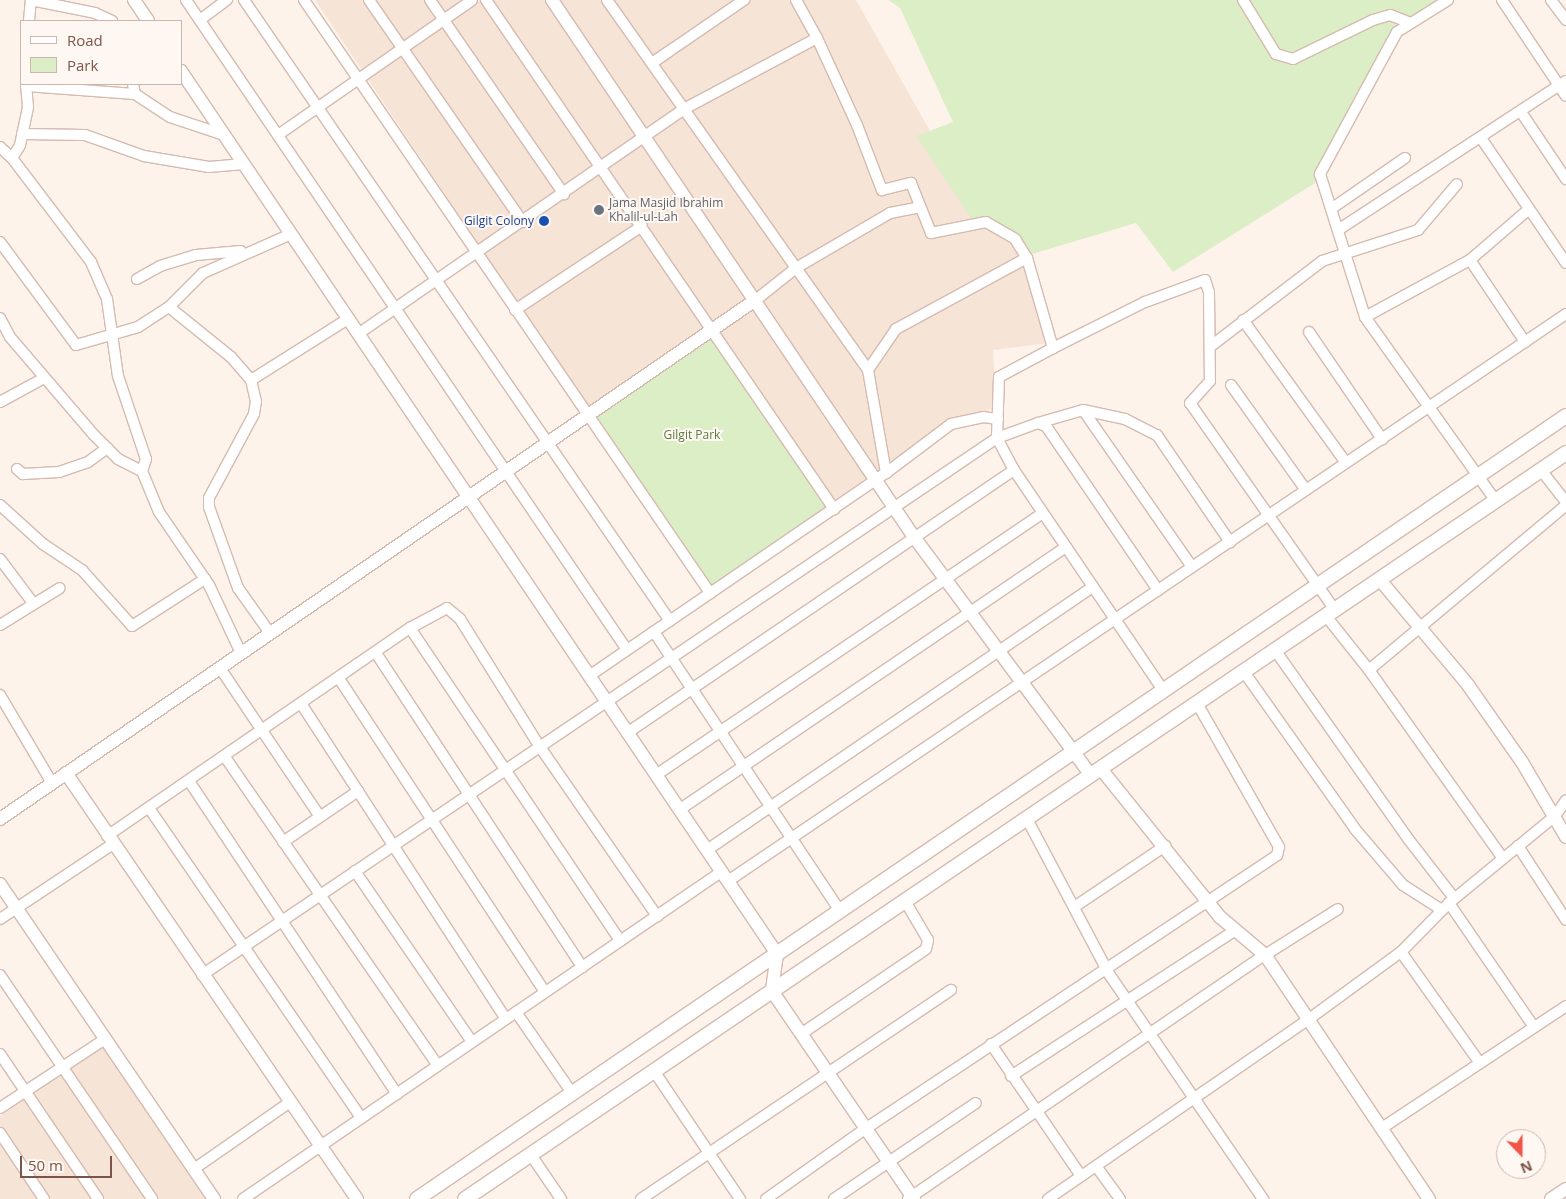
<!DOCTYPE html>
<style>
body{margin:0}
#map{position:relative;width:1566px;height:1199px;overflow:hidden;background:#fef3ea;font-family:"Open Sans",sans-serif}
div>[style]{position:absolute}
.residential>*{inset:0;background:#f6e4d7}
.green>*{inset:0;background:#dceec6;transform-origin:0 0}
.roads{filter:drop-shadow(1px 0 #d4bbb0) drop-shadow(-1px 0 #d4bbb0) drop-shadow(0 1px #d4bbb0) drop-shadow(0 -1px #d4bbb0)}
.minor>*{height:10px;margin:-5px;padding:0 5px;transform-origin:5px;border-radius:5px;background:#fff}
.tertiary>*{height:12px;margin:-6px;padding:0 6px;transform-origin:6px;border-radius:6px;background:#fff}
.secondary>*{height:14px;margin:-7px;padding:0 7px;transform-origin:7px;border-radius:7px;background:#fff}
.dots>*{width:14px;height:14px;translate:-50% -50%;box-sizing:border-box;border:2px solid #fff8f2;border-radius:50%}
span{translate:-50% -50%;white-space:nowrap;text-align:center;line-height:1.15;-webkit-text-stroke:4px #fff8f2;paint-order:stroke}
.worship-label{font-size:12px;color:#5b616d}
.left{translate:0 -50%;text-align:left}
.transit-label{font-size:12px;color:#164399}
.right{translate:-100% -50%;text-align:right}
.park-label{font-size:12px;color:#587c3d}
.legend{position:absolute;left:20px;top:20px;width:162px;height:65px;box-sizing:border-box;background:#fff8f2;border:1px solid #cbb7af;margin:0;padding:6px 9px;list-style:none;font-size:15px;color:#7c554a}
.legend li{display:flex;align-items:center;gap:10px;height:25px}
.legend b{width:25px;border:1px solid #cbb7af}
.north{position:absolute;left:1496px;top:1129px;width:50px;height:50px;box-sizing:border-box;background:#fff8f2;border:1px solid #cbb7af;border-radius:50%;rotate:158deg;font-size:14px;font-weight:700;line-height:20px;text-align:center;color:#7c554a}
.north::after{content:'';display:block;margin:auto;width:18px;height:22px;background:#f05547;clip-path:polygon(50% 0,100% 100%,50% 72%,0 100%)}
.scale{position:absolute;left:20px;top:1156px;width:92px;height:22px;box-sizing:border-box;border:2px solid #7c554a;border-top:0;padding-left:6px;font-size:15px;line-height:18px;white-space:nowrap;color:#7c554a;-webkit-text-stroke:4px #fff8f2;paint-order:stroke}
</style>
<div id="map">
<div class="residential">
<div style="clip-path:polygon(315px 0,856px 0,978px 216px,1029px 255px,1057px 342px,993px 350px,996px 408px,950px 420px,708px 588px)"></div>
<div style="clip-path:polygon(106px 1044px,211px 1199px,0 1199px,0 1116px)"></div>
</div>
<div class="green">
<div style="clip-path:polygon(888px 0,1436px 0,1394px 28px,1315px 183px,1173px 272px,1136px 223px,1029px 255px,1021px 240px,975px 224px,916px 136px,953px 122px,900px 8px)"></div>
<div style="left:712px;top:330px;width:217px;height:153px;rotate:56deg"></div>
</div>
<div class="roads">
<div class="minor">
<div style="left:31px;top:0;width:65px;rotate:11.5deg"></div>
<div style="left:95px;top:13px;width:19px;rotate:25deg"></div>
<div style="left:186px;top:0;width:785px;rotate:55.84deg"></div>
<div style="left:244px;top:0;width:753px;rotate:55.55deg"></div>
<div style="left:304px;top:0;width:719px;rotate:55.6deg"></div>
<div style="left:369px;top:0;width:270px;rotate:55.3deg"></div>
<div style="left:430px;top:0;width:236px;rotate:55.4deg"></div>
<div style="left:486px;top:0;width:617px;rotate:55.64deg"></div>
<div style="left:607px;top:0;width:453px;rotate:54.8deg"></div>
<div style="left:868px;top:370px;width:105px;rotate:80.1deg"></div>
<div style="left:796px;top:0;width:43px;rotate:61.1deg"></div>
<div style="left:817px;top:38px;width:96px;rotate:65.3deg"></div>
<div style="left:857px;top:125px;width:70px;rotate:69deg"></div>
<div style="left:882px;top:190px;width:30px;rotate:-14deg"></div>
<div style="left:911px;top:183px;width:54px;rotate:68.2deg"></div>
<div style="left:931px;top:233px;width:56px;rotate:-11.3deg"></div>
<div style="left:986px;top:222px;width:34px;rotate:30deg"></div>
<div style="left:1015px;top:239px;width:22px;rotate:58deg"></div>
<div style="left:1027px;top:258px;width:94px;rotate:73.9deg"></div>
<div style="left:1053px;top:348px;width:61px;rotate:151.8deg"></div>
<div style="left:999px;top:377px;width:61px;rotate:91.9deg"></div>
<div style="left:997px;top:438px;width:36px;rotate:62deg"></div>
<div style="left:1014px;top:470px;width:266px;rotate:55.9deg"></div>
<div style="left:1243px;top:0;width:63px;rotate:58.6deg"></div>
<div style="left:1276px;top:54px;width:18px;rotate:16deg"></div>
<div style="left:1293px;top:59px;width:89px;rotate:-26deg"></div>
<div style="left:1373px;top:20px;width:18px;rotate:-16deg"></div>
<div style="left:1390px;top:15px;width:22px;rotate:21deg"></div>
<div style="left:1448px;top:0;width:60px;rotate:147.9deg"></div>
<div style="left:1397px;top:32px;width:162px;rotate:118.5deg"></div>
<div style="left:1320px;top:174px;width:150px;rotate:72.5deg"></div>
<div style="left:1365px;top:317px;width:226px;rotate:54.6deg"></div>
<div style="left:1502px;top:0;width:115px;rotate:56.3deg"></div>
<div style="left:1551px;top:0;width:25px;rotate:53deg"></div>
<div style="left:200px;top:20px;width:34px;rotate:-37deg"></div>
<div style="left:29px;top:21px;width:21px;rotate:-85deg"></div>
<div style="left:652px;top:63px;width:112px;rotate:-34.4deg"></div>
<div style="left:133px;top:84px;width:10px;rotate:79deg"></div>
<div style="left:26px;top:86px;width:109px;rotate:4.2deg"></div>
<div style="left:135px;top:94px;width:42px;rotate:33.3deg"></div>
<div style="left:170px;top:117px;width:57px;rotate:18.4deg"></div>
<div style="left:1521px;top:112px;width:81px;rotate:56.1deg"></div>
<div style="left:22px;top:134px;width:63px;rotate:0.9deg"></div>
<div style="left:85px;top:135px;width:63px;rotate:19.6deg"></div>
<div style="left:144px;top:156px;width:66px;rotate:9.6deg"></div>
<div style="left:209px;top:167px;width:35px;rotate:-5deg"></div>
<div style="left:278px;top:135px;width:236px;rotate:-34.8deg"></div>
<div style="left:1481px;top:138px;width:151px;rotate:55.8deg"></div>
<div style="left:0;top:147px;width:16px;rotate:43deg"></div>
<div style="left:12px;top:158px;width:131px;rotate:52.8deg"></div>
<div style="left:91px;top:262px;width:40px;rotate:66.6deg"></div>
<div style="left:107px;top:299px;width:78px;rotate:81.9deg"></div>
<div style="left:118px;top:376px;width:88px;rotate:71.4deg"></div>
<div style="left:146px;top:459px;width:13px;rotate:108deg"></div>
<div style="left:142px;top:471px;width:44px;rotate:67.5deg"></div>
<div style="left:159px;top:512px;width:88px;rotate:55.6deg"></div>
<div style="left:209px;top:585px;width:75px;rotate:64.8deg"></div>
<div style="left:12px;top:158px;width:15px;rotate:-58deg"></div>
<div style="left:20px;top:145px;width:39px;rotate:-78deg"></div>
<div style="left:28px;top:107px;width:23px;rotate:-95deg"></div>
<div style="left:1331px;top:209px;width:90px;rotate:-34.6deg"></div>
<div style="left:1338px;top:230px;width:272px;rotate:-33.2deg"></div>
<div style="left:0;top:242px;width:128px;rotate:53.6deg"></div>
<div style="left:76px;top:345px;width:65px;rotate:-16.2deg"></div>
<div style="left:138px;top:327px;width:37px;rotate:-33deg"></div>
<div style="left:169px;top:307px;width:48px;rotate:-45deg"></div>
<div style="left:203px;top:273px;width:96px;rotate:-23.9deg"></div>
<div style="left:1470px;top:260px;width:99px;rotate:56.1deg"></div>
<div style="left:137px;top:279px;width:26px;rotate:-29deg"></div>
<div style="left:160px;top:266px;width:38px;rotate:-17deg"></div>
<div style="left:196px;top:255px;width:45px;rotate:-5.1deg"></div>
<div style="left:757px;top:299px;width:50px;rotate:-38.5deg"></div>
<div style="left:796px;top:268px;width:109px;rotate:-30.3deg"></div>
<div style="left:890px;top:213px;width:31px;rotate:-11deg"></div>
<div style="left:169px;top:307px;width:80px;rotate:38.9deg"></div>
<div style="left:231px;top:357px;width:30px;rotate:49deg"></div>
<div style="left:251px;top:380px;width:22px;rotate:77deg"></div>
<div style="left:256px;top:401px;width:13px;rotate:99deg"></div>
<div style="left:254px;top:414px;width:95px;rotate:118.2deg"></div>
<div style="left:209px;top:498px;width:9px;rotate:90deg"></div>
<div style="left:209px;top:507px;width:86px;rotate:70.3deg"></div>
<div style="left:238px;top:588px;width:55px;rotate:54.6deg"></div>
<div style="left:515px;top:310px;width:152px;rotate:-33.5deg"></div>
<div style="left:1365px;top:317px;width:119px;rotate:-28.5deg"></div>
<div style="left:1470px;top:260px;width:78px;rotate:-40.8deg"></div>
<div style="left:0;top:318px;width:21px;rotate:62deg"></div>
<div style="left:10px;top:337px;width:129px;rotate:49.4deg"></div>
<div style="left:94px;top:435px;width:34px;rotate:45deg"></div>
<div style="left:118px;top:459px;width:27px;rotate:27deg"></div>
<div style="left:1243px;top:320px;width:176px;rotate:54.2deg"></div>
<div style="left:1309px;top:332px;width:130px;rotate:55.7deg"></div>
<div style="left:358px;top:334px;width:396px;rotate:-34.6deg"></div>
<div style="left:684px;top:109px;width:151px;rotate:-28.1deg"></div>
<div style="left:1211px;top:346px;width:140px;rotate:-37.4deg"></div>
<div style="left:1322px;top:261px;width:101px;rotate:-17.9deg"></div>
<div style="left:1418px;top:230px;width:60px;rotate:-49.7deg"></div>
<div style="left:1053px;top:348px;width:103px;rotate:-26.6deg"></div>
<div style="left:1145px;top:302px;width:64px;rotate:-20.1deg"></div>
<div style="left:1205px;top:280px;width:13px;rotate:72deg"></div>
<div style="left:1209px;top:292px;width:89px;rotate:89.4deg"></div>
<div style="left:1210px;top:381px;width:30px;rotate:132deg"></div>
<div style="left:1190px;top:403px;width:253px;rotate:55deg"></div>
<div style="left:868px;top:370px;width:50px;rotate:-55.7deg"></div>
<div style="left:896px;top:329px;width:149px;rotate:-28.5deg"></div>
<div style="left:251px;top:380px;width:115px;rotate:-32.2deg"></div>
<div style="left:1231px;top:385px;width:129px;rotate:54.5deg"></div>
<div style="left:0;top:402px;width:50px;rotate:-28.6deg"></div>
<div style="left:1083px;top:410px;width:191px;rotate:55.2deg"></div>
<div style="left:1038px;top:423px;width:47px;rotate:-16.1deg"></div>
<div style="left:1083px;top:410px;width:43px;rotate:12.1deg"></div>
<div style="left:1125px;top:419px;width:36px;rotate:27deg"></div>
<div style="left:1157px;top:435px;width:130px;rotate:55.7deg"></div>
<div style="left:17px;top:469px;width:8px;rotate:40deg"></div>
<div style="left:23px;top:474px;width:36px;rotate:-3deg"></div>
<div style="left:59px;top:472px;width:31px;rotate:-19deg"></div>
<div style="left:88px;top:462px;width:24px;rotate:-36deg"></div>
<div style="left:1541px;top:470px;width:41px;rotate:52deg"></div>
<div style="left:0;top:505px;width:58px;rotate:42.2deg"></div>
<div style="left:43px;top:544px;width:47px;rotate:33.7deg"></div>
<div style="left:82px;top:570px;width:75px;rotate:48.2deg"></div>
<div style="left:132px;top:626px;width:87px;rotate:-32.8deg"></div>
<div style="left:0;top:559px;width:55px;rotate:53.1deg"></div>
<div style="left:1326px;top:616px;width:69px;rotate:51.5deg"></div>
<div style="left:1369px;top:670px;width:229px;rotate:54.6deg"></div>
<div style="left:0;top:625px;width:70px;rotate:-31.7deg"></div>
<div style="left:410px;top:628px;width:377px;rotate:56.1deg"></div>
<div style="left:654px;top:632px;width:335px;rotate:56.3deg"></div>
<div style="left:1275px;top:650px;width:232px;rotate:54.8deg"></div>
<div style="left:1409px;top:840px;width:73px;rotate:52.2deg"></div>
<div style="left:376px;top:653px;width:376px;rotate:56.7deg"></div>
<div style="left:220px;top:668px;width:179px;rotate:56.1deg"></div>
<div style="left:1369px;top:670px;width:257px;rotate:-39.9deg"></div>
<div style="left:1244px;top:672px;width:192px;rotate:54.7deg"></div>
<div style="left:1355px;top:829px;width:74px;rotate:49.4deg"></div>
<div style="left:1403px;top:885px;width:46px;rotate:32.7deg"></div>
<div style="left:589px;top:676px;width:360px;rotate:-34.4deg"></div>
<div style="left:886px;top:473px;width:81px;rotate:-37deg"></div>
<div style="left:951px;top:424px;width:33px;rotate:-12deg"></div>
<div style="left:983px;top:417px;width:15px;rotate:8deg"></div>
<div style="left:340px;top:680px;width:373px;rotate:56.7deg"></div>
<div style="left:0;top:695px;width:102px;rotate:59.4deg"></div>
<div style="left:302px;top:705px;width:374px;rotate:57deg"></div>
<div style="left:627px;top:733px;width:468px;rotate:-34.2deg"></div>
<div style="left:225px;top:757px;width:375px;rotate:55.4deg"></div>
<div style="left:656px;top:775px;width:467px;rotate:-34.1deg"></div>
<div style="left:189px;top:781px;width:376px;rotate:56.4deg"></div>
<div style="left:149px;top:808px;width:376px;rotate:55.6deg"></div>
<div style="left:679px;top:810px;width:468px;rotate:-34.2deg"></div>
<div style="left:1027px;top:819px;width:175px;rotate:62.1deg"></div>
<div style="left:1109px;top:974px;width:273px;rotate:55.6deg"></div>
<div style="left:107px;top:836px;width:368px;rotate:-34.5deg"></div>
<div style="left:410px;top:628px;width:42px;rotate:-28.4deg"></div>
<div style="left:447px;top:608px;width:17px;rotate:40deg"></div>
<div style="left:460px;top:619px;width:151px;rotate:58deg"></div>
<div style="left:540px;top:747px;width:206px;rotate:55.3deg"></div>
<div style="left:283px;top:842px;width:91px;rotate:-34.2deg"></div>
<div style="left:1518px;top:846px;width:88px;rotate:57deg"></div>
<div style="left:707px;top:850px;width:467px;rotate:-34.3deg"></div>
<div style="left:355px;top:871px;width:207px;rotate:55.6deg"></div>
<div style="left:728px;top:881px;width:1012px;rotate:-34.08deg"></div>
<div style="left:1449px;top:903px;width:150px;rotate:55.6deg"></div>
<div style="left:1074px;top:907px;width:110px;rotate:-33.8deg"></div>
<div style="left:0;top:919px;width:136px;rotate:-33.6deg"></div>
<div style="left:1401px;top:952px;width:136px;rotate:54.6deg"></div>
<div style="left:0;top:975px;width:271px;rotate:55.8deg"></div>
<div style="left:202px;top:975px;width:959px;rotate:-34.04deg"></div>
<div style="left:997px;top:438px;width:44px;rotate:-20.1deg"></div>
<div style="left:1038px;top:423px;width:9px;rotate:21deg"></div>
<div style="left:1046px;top:426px;width:199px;rotate:55.7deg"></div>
<div style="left:516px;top:1012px;width:98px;rotate:55.3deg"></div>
<div style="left:801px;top:1034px;width:151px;rotate:-34.2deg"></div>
<div style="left:926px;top:949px;width:9px;rotate:-77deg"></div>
<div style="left:928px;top:940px;width:45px;rotate:-120.5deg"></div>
<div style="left:991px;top:1044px;width:160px;rotate:55.7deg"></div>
<div style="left:0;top:1054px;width:175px;rotate:55.9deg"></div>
<div style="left:654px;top:1071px;width:154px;rotate:56.1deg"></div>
<div style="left:1011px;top:1076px;width:268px;rotate:-33deg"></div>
<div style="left:0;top:1108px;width:126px;rotate:-33.3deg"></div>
<div style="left:1382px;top:1128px;width:221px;rotate:-33.5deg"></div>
<div style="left:0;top:1133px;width:79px;rotate:56.3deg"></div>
<div style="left:531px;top:1155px;width:53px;rotate:55.7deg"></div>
<div style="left:1096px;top:1166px;width:41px;rotate:54deg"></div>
<div style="left:194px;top:1169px;width:117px;rotate:-34.9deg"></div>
<div style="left:243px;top:1199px;width:579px;rotate:-34.38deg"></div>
<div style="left:641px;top:1199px;width:374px;rotate:-34deg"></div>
<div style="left:766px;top:1199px;width:121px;rotate:-35.3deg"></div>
<div style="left:865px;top:1129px;width:495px;rotate:-33.6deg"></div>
<div style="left:1277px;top:855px;width:8px;rotate:-76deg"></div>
<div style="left:1279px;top:847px;width:166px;rotate:-119.7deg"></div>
<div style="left:834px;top:1199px;width:171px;rotate:-34.1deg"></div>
<div style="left:908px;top:1199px;width:432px;rotate:-34.4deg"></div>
<div style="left:1265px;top:955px;width:86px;rotate:-32.2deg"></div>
<div style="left:1048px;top:1199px;width:317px;rotate:-34.6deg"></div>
<div style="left:1309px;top:1019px;width:114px;rotate:-36.1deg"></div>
<div style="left:1401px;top:952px;width:69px;rotate:-45.6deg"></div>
<div style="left:1449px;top:903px;width:137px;rotate:-39.4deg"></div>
<div style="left:1555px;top:816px;width:19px;rotate:-55deg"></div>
</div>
<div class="tertiary">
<div style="left:134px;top:0;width:25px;rotate:56deg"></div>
<div style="left:552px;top:0;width:648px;rotate:56.02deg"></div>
<div style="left:914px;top:537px;width:297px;rotate:53.4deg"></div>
<div style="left:181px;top:71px;width:1065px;rotate:55.98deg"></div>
<div style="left:777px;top:954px;width:37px;rotate:98deg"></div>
<div style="left:772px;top:991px;width:252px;rotate:55.7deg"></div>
<div style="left:1380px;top:580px;width:137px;rotate:50deg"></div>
<div style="left:1468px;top:685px;width:94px;rotate:55deg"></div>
<div style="left:1522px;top:762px;width:87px;rotate:59.6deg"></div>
<div style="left:1101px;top:769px;width:190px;rotate:51.2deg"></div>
<div style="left:1220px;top:917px;width:59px;rotate:40.2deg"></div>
<div style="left:1265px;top:955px;width:294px;rotate:56.1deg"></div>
<div style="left:66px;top:773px;width:516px;rotate:55.66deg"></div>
<div style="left:0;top:819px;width:918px;rotate:-34.49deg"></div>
<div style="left:0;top:884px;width:381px;rotate:55.8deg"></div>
<div style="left:1551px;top:1199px;width:18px;rotate:-34deg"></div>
</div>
<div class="secondary">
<div style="left:417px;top:1199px;width:1390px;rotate:-34.27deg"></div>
<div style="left:465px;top:1199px;width:1330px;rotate:-34.12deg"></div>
</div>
</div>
<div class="dots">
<div style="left:599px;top:210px;background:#6b7280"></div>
<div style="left:544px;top:221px;background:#1a4fb4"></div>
</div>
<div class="worship-label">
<span class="left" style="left:609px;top:210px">Jama Masjid Ibrahim<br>Khalil-ul-Lah</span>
</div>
<div class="transit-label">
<span class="right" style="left:534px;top:221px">Gilgit Colony</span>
</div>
<div class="park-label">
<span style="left:692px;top:435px">Gilgit Park</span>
</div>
<ul class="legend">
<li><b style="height:6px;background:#fff"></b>Road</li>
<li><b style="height:14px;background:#dceec6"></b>Park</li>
</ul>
<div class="north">N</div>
<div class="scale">50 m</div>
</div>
